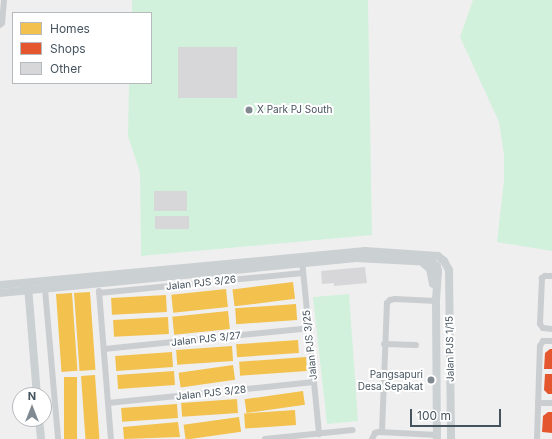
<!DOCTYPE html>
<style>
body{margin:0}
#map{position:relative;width:552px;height:439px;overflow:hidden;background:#f0efef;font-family:Inter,sans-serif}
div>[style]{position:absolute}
.green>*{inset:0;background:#d1f1dc}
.homes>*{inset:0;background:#f2c14e;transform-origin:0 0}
.shops>*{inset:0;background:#e4572e}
.building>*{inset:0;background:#d7d7d9;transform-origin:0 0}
.street>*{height:6px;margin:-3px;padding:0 3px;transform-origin:3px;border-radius:3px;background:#cbced0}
.secondary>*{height:8px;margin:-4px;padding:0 4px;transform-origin:4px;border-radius:4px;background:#cbd0d3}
.dots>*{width:11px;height:11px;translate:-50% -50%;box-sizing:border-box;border:2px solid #fff;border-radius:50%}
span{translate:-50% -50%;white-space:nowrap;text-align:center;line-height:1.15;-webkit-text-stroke:4px #fff;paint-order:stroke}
.poi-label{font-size:10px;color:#45535e}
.left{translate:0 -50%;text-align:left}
.right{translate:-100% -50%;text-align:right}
.street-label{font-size:10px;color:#45535e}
.legend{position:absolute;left:12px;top:12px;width:140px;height:72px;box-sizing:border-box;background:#fff;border:1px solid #b5babf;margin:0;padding:5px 7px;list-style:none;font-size:12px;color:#45535e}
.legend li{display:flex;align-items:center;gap:8px;height:20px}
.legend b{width:20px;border:1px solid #b5babf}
.north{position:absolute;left:12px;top:387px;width:40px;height:40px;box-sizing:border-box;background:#fff;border:1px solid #b5babf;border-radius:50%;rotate:0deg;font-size:11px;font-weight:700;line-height:16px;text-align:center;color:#45535e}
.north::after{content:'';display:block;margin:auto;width:14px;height:18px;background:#818a91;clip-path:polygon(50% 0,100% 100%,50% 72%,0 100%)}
.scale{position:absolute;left:410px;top:409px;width:91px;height:18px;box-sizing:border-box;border:2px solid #45535e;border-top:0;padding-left:5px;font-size:12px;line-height:14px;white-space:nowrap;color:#45535e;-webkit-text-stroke:3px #fff;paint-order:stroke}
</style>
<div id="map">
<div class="green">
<div style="clip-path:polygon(132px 0,368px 0,372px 235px,141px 256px,140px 173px,128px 136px,129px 83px,151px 83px,151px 13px,132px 13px)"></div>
<div style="clip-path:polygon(473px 0,552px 0,552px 251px,497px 242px,504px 180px,504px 155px,499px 122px,460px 37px)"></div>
<div style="clip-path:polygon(349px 294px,358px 421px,327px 424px,313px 297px)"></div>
</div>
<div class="homes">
<div style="left:293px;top:282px;width:17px;height:61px;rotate:83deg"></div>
<div style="left:226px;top:289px;width:18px;height:55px;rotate:84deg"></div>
<div style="left:90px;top:292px;width:78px;height:16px;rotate:86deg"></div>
<div style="left:72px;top:293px;width:78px;height:16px;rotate:86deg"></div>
<div style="left:166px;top:295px;width:17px;height:55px;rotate:87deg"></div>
<div style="left:296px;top:304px;width:16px;height:61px;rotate:86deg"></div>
<div style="left:228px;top:311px;width:18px;height:56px;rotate:84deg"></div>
<div style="left:168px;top:317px;width:17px;height:55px;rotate:87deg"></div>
<div style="left:298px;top:340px;width:13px;height:62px;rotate:86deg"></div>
<div style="left:232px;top:346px;width:15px;height:56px;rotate:86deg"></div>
<div style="left:172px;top:352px;width:15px;height:57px;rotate:86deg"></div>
<div style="left:306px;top:357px;width:14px;height:67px;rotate:86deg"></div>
<div style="left:233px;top:365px;width:15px;height:55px;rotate:82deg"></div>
<div style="left:174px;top:371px;width:14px;height:57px;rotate:86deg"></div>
<div style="left:95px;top:375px;width:64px;height:14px;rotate:86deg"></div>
<div style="left:64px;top:377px;width:13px;height:62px"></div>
<div style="left:303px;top:391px;width:14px;height:59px;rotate:82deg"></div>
<div style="left:237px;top:399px;width:14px;height:56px;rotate:86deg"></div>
<div style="left:177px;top:404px;width:14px;height:56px;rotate:86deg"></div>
<div style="left:295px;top:410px;width:15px;height:51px;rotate:86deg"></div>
<div style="left:239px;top:417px;width:15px;height:56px;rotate:82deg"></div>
<div style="clip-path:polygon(178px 422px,180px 437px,124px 439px,123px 427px)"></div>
</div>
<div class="shops">
<div style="clip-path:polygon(550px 349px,552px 349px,552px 369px,544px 369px,545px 353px)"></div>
<div style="clip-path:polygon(545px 374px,552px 374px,552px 394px,548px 394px,544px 390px)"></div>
<div style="clip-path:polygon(548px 412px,552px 412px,552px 433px,542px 432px,543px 416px)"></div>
</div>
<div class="building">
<div style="left:178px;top:47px;width:59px;height:51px"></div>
<div style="left:154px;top:191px;width:33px;height:20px"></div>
<div style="left:155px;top:216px;width:34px;height:13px"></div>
<div style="clip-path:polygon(365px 267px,367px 283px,334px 286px,334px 283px,322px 284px,321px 271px)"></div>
</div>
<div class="street">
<div style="left:0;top:25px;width:3px;rotate:-45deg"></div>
<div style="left:2px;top:23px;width:23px;rotate:-85deg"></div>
<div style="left:302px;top:260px;width:175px;rotate:84.4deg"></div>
<div style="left:552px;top:276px;width:7px;rotate:180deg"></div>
<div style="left:545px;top:276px;width:4px;rotate:146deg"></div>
<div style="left:542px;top:278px;width:46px;rotate:92.5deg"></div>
<div style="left:540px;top:324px;width:5px;rotate:53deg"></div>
<div style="left:543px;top:328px;width:9px;rotate:6deg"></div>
<div style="left:45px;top:289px;width:151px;rotate:85deg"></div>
<div style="left:99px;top:291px;width:148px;rotate:85.4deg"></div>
<div style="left:99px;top:293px;width:205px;rotate:-5.6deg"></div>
<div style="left:384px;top:344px;width:32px;rotate:2deg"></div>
<div style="left:104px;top:349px;width:206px;rotate:-5.8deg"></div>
<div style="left:383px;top:388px;width:33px;rotate:2deg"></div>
<div style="left:108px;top:403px;width:207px;rotate:-5.8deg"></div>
<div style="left:538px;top:403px;width:14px"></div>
<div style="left:382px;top:432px;width:129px;rotate:-87.8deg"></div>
<div style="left:387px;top:303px;width:4px;rotate:-45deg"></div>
<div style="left:390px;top:300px;width:5px;rotate:-11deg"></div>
<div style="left:395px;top:299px;width:41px;rotate:2.8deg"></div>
<div style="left:265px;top:439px;width:88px;rotate:-5.8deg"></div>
<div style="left:372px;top:439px;width:7px;rotate:-63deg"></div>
<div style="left:375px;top:433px;width:4px;rotate:-14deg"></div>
<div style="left:379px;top:432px;width:58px;rotate:3deg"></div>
<div style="left:537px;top:439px;width:93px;rotate:-88.2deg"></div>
<div style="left:540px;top:346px;width:6px;rotate:-59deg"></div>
<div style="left:543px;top:341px;width:9px"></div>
</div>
<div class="secondary">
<div style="left:421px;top:261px;width:12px;rotate:42deg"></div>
<div style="left:430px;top:269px;width:15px;rotate:79deg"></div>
<div style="left:0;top:285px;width:367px;rotate:-5.3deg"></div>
<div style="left:365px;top:251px;width:73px;rotate:3.9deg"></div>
<div style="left:438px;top:256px;width:8px;rotate:40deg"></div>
<div style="left:444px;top:261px;width:10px;rotate:61deg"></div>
<div style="left:449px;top:270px;width:169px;rotate:89.3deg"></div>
<div style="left:28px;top:286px;width:109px;rotate:85.3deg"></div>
<div style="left:0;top:293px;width:358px;rotate:-5.6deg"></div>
<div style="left:356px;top:258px;width:76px;rotate:3deg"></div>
<div style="left:432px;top:262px;width:6px;rotate:39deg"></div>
<div style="left:437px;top:266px;width:5px;rotate:79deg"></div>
<div style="left:438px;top:271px;width:30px;rotate:94deg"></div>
<div style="left:436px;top:301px;width:138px;rotate:89.6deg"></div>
<div style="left:39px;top:419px;width:20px;rotate:84deg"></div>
</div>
<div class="dots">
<div style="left:249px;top:110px;background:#818a91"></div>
<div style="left:431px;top:380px;background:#818a91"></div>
</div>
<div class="poi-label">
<span class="left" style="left:257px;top:110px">X Park PJ South</span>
<span class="right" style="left:423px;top:380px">Pangsapuri<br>Desa Sepakat</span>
</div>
<div class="street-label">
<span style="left:201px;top:283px;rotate:-6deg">Jalan PJS 3/26</span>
<span style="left:206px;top:339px;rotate:-6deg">Jalan PJS 3/27</span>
<span style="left:310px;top:345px;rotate:-96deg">Jalan PJS 3/25</span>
<span style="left:450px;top:349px;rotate:-91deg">Jalan PJS 1/15</span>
<span style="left:211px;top:393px;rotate:-6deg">Jalan PJS 3/28</span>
</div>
<ul class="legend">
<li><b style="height:11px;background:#f2c14e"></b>Homes</li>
<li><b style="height:11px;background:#e4572e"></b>Shops</li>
<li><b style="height:11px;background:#d7d7d9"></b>Other</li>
</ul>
<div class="north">N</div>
<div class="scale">100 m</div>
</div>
